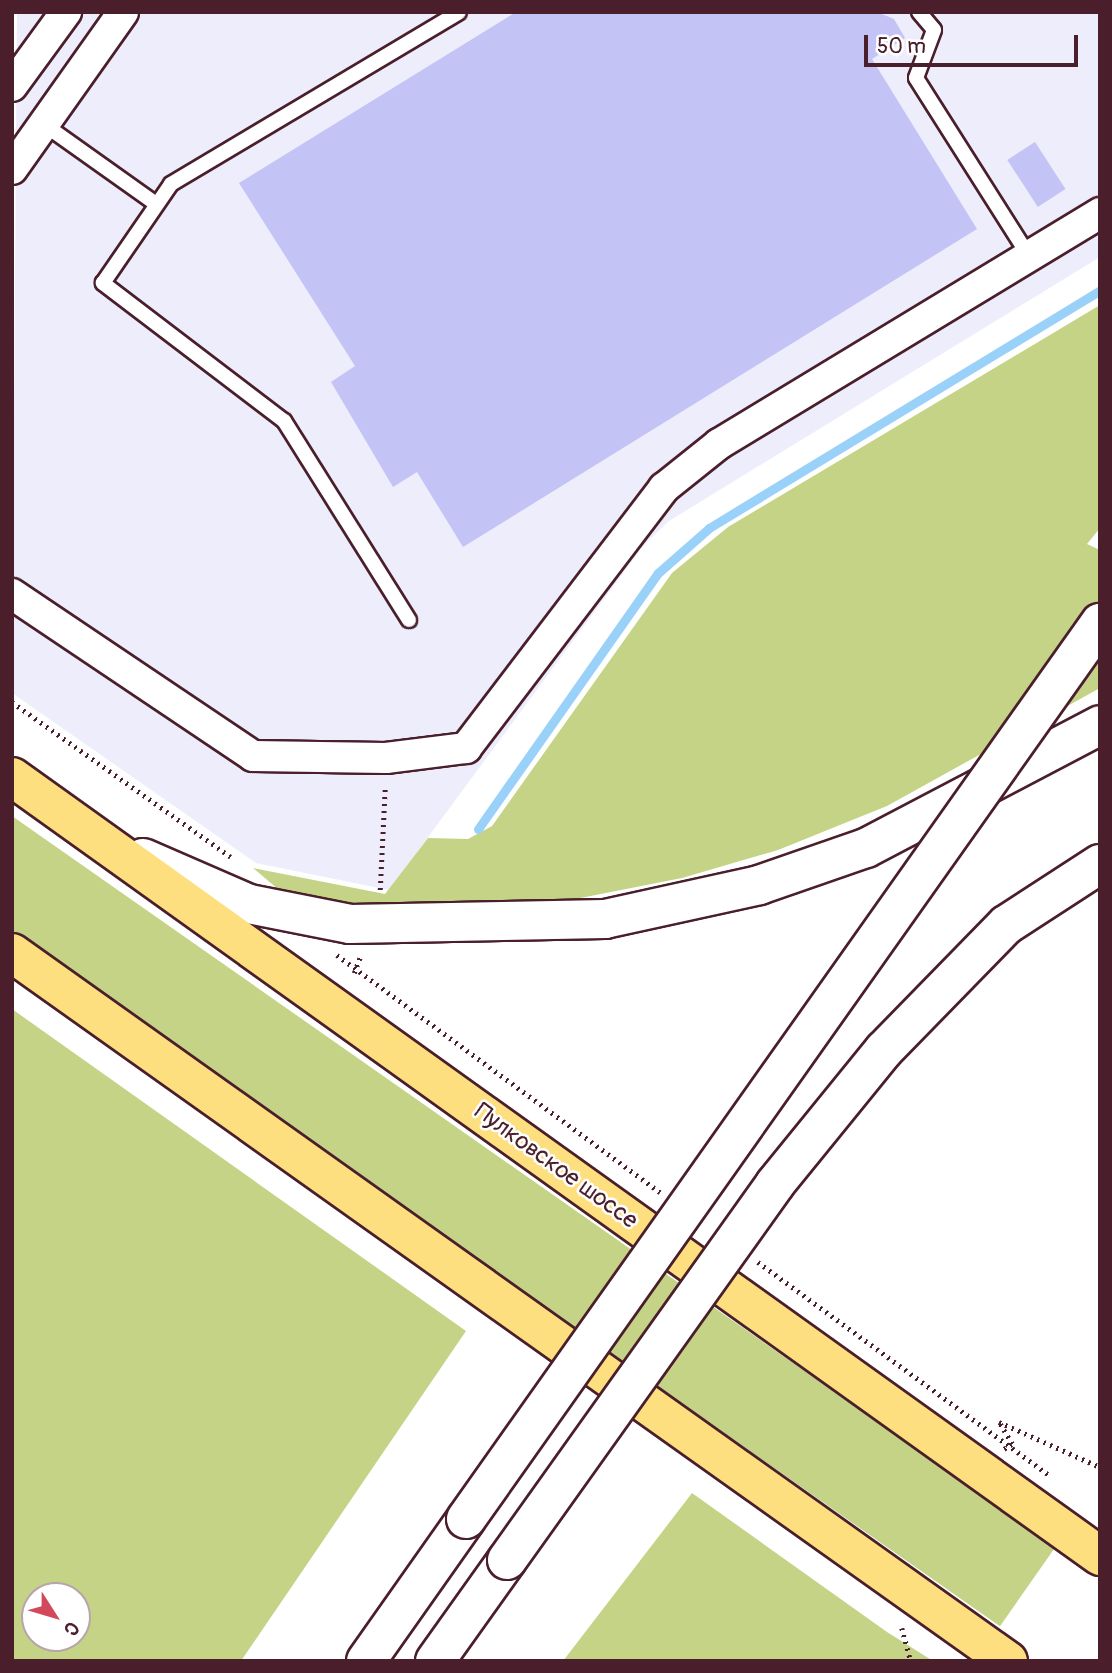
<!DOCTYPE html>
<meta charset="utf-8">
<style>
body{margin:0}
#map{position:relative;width:1112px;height:1673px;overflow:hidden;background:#fff;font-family:Pangolin,sans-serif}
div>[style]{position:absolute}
.built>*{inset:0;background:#ededfc}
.green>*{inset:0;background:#c5d387;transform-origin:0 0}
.stream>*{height:9px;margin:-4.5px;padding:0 4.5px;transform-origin:4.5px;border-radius:4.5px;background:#9ad1f9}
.building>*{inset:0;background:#c3c3f5;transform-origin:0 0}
.path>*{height:4.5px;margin-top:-2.25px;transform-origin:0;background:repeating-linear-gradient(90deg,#4a1f2b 0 2px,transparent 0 7px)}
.roads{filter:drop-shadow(2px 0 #4a1f2b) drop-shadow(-2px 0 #4a1f2b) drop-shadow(0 2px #4a1f2b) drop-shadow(0 -2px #4a1f2b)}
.lane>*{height:14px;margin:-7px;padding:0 7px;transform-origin:7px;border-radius:7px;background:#fff}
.street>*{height:30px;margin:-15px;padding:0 15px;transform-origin:15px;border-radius:15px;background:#fff}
.secondary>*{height:38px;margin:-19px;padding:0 19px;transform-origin:19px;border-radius:19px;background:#fff}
.highway>*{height:38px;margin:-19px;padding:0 19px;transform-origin:19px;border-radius:19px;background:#fddf80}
.bridges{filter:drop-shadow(2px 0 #4a1f2b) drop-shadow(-2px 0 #4a1f2b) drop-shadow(0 2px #4a1f2b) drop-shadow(0 -2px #4a1f2b)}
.secondary-bridge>*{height:38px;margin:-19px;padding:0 19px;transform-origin:19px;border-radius:19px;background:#fff}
span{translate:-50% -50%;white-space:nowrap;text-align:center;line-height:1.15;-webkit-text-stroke:5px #fff;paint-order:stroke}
.street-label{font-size:24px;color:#4a1f2b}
.frame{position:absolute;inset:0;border:14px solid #4a1f2b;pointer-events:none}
.north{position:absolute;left:21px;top:1582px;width:70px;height:70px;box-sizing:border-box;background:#fff;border:2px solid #b7a5aa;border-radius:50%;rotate:127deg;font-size:19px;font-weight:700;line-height:28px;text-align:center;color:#4a1f2b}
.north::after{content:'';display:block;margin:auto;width:24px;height:32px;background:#d1495b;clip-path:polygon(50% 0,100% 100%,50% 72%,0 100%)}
.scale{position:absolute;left:864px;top:35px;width:214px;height:32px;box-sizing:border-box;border:4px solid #4a1f2b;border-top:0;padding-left:9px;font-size:21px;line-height:24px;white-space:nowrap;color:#4a1f2b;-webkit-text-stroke:5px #fff;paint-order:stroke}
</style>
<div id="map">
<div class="built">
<div style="clip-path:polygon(17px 12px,1100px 12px,1100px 257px,669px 521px,643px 546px,389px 890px,256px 863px,12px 693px)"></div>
</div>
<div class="green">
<div style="clip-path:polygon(1100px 305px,1100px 528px,1087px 544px,1100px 550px,1100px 688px,887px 806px,778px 850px,682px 878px,555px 903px,391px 911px,292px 901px,253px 868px,385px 894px,428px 838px,468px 839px,492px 826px,672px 573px,728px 527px)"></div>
<div style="left:12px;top:816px;width:1274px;height:97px;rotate:35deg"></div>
<div style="clip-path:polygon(evenodd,12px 1009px,466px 1331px,241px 1661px,12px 1661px,12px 1009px,77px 1596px,77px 1638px,35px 1638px,35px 1596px,77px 1596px)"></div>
<div style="clip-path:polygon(692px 1493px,887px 1632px,933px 1661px,563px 1661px)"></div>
</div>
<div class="stream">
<div style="left:478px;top:829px;width:313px;rotate:-54.9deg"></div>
<div style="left:658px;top:573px;width:68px;rotate:-41.4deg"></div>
<div style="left:709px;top:528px;width:458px;rotate:-31.3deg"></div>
</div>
<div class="building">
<div style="clip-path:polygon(516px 12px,877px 12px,894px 19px,905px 38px,872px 59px,977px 229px,463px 547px,417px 472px,393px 487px,331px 382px,355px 366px,239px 183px)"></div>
<div style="left:1035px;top:142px;width:56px;height:33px;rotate:57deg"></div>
</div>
<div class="path">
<div style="left:12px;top:702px;width:268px;rotate:35.3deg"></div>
<div style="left:380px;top:890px;width:103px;rotate:-87.2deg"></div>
<div style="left:337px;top:955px;width:401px;rotate:36.3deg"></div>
<div style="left:354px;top:973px;width:19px;rotate:-69deg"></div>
<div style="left:758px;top:1262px;width:362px;rotate:36.2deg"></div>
<div style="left:1004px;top:1449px;width:9px;rotate:-32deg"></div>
<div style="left:1012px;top:1444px;width:26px;rotate:-121deg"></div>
<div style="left:999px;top:1422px;width:111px;rotate:24deg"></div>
<div style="left:902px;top:1628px;width:34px;rotate:75deg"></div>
</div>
<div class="roads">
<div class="lane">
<div style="left:919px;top:12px;width:23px;rotate:50deg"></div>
<div style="left:934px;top:30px;width:51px;rotate:110.6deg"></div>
<div style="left:916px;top:78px;width:211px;rotate:57.6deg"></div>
<div style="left:45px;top:125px;width:136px;rotate:35.4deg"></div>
<div style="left:409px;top:620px;width:235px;rotate:-122.1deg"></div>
<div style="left:284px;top:421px;width:228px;rotate:-142.7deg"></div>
<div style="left:103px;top:283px;width:120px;rotate:-55.5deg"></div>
<div style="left:171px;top:184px;width:335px;rotate:-30.8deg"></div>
</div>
<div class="street">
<div style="left:12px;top:86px;width:92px;rotate:-53.9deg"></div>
<div style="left:12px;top:169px;width:192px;rotate:-54.7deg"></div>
<div style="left:12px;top:594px;width:290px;rotate:33.9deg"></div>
<div style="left:253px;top:756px;width:133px;rotate:0.9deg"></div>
<div style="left:386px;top:758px;width:81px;rotate:-7.1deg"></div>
<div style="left:466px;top:748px;width:327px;rotate:-52.7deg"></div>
<div style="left:664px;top:488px;width:70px;rotate:-38.7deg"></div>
<div style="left:719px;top:444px;width:446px;rotate:-31.2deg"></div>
</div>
<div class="secondary">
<div style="left:143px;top:858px;width:116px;rotate:23.5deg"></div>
<div style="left:249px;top:904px;width:103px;rotate:11.2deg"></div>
<div style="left:350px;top:924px;width:255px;rotate:-1.1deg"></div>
<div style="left:605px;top:919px;width:158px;rotate:-12.4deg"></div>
<div style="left:759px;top:885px;width:113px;rotate:-19.1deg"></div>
<div style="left:866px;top:848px;width:264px;rotate:-27.7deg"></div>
<div style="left:366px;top:1661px;width:174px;rotate:-54.8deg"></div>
<div style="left:435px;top:1661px;width:124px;rotate:-54.5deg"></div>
</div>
<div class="highway">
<div style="left:12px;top:777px;width:1338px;rotate:35.6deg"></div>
<div style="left:12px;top:953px;width:1222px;rotate:35.41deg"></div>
</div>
</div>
<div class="bridges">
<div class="secondary-bridge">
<div style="left:466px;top:1519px;width:1098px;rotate:-54.72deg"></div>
<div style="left:507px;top:1560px;width:462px;rotate:-54.5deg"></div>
<div style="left:775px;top:1184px;width:173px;rotate:-50.9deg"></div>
<div style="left:884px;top:1050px;width:175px;rotate:-45.7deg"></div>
<div style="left:1006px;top:925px;width:112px;rotate:-33deg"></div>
</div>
</div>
<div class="street-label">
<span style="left:556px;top:1166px;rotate:36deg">Пулковское шоссе</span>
</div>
<div class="frame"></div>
<div class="north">С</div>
<div class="scale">50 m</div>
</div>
